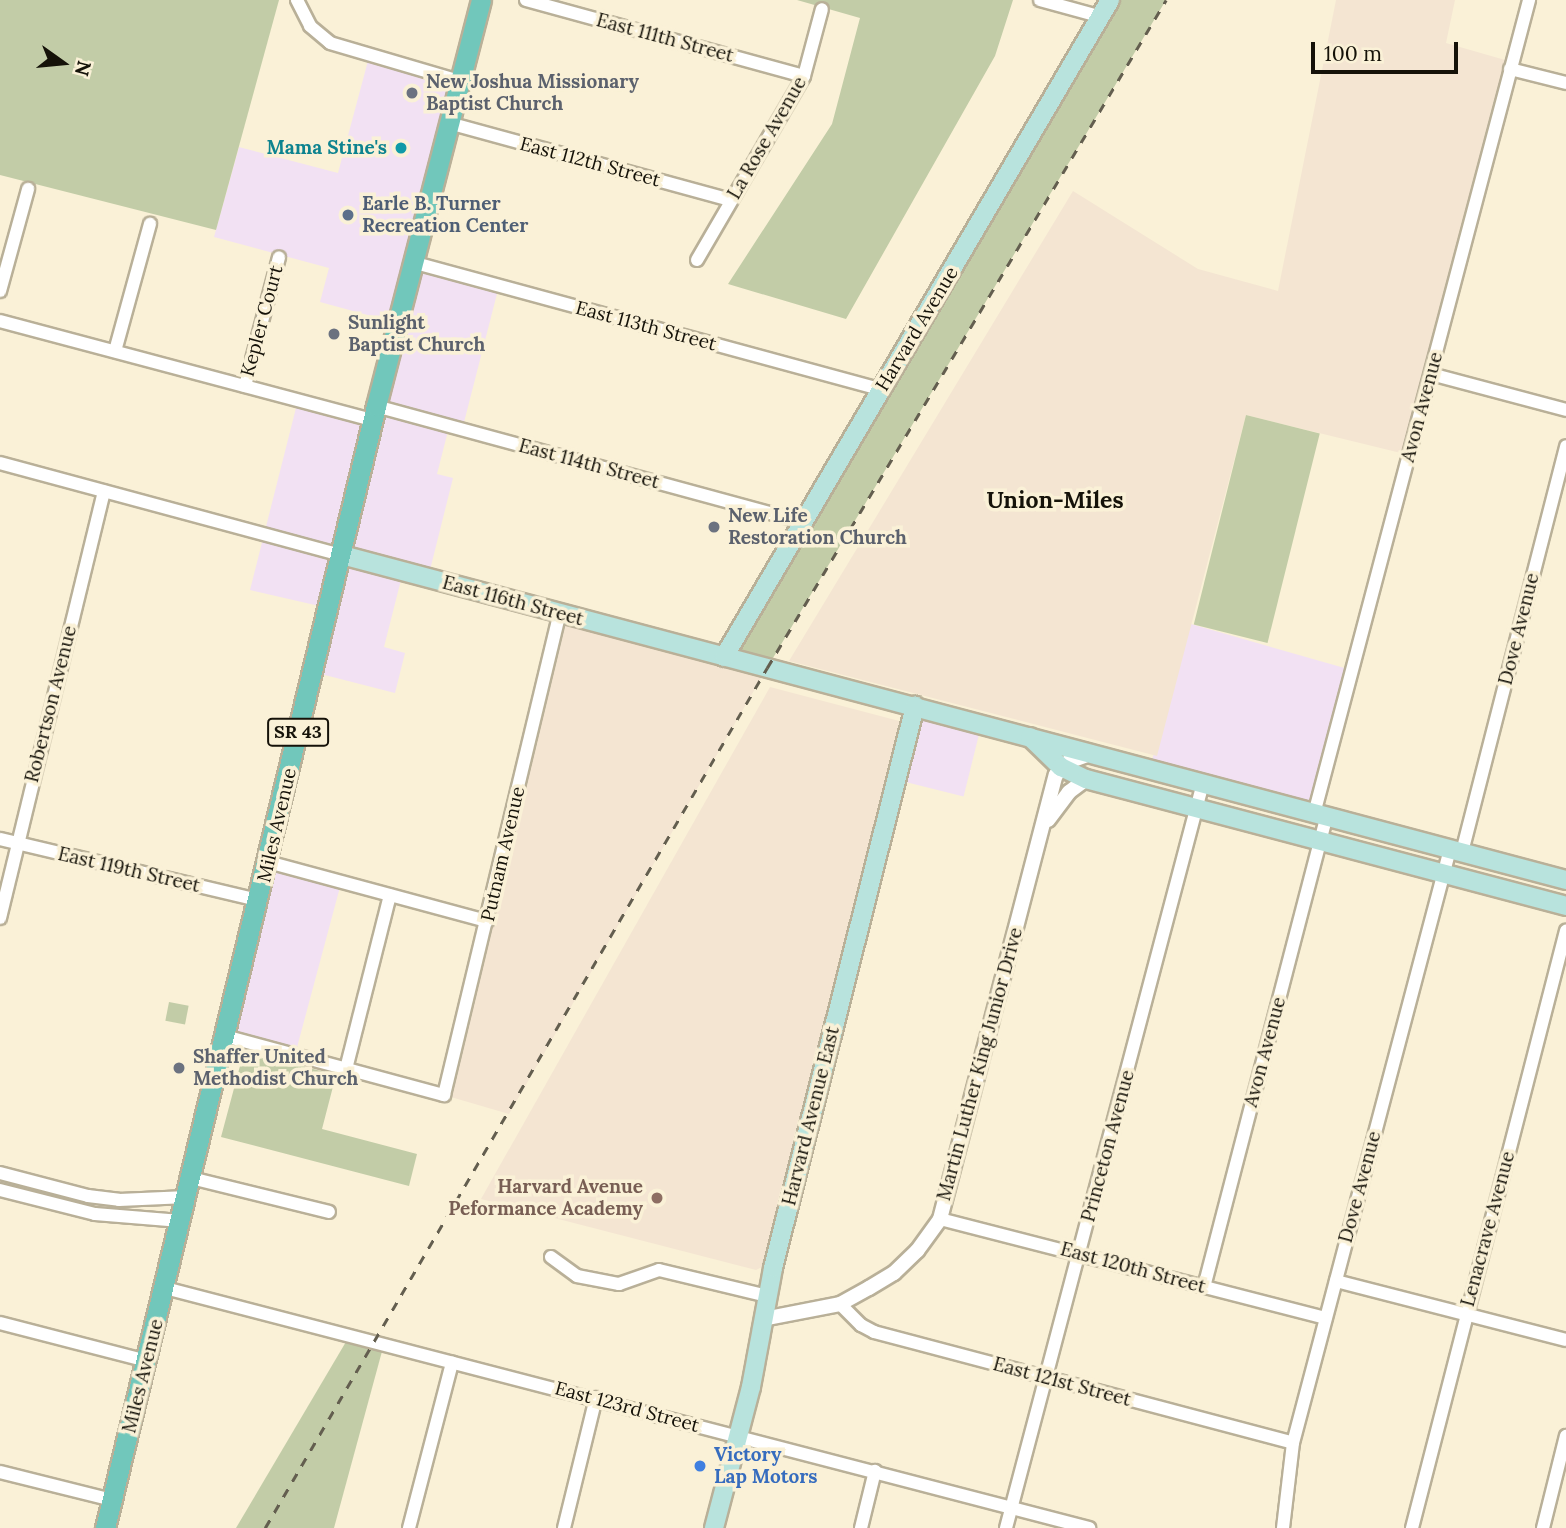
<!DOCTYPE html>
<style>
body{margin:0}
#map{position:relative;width:1566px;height:1528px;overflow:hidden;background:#faf1d7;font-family:Lora,serif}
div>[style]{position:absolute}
.commercial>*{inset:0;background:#f2e1f3;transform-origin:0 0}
.industrial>*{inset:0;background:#f4e5d2}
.green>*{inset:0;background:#c2cca7;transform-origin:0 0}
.roads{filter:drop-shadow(2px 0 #b9b098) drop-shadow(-2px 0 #b9b098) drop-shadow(0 2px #b9b098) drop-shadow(0 -2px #b9b098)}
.minor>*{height:12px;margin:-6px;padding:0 6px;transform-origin:6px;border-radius:6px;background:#fff}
.tertiary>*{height:14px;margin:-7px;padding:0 7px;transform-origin:7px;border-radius:7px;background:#fff}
.secondary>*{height:18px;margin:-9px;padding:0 9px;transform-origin:9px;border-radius:9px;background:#b8e3dd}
.primary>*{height:19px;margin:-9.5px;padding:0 9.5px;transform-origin:9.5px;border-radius:9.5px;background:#71c7bb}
.rail>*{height:2.5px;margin-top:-1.25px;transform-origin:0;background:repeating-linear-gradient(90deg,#635e4f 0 9px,transparent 0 18px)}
.dots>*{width:19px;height:19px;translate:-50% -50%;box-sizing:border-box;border:4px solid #faf1d7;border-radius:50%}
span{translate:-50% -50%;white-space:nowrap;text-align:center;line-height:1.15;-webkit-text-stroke:7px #faf1d7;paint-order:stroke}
.shield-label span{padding:2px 5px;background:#faf1d7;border:2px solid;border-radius:5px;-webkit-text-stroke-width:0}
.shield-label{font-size:18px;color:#151209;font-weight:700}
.street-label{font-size:19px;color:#151209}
.worship-label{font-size:19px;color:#5b616d;font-weight:700}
.left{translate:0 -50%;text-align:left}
.culture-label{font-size:19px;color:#0d838f;font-weight:700}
.right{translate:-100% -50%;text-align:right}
.service-label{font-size:19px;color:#4e5e75;font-weight:700}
.education-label{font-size:19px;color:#785e54;font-weight:700}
.shop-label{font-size:19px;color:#366cbe;font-weight:700}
.quarter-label{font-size:23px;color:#151209;font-weight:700}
.north{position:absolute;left:28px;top:28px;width:70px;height:70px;-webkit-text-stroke:5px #faf1d7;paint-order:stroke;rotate:105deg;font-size:19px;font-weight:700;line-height:28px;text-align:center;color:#151209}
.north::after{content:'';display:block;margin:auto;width:24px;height:32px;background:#151209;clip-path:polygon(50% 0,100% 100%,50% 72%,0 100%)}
.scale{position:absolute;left:1311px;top:42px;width:147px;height:32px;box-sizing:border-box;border:4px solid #151209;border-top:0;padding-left:9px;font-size:21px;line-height:24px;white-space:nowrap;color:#151209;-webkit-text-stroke:5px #faf1d7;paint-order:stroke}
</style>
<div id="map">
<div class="commercial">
<div style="clip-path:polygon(369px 57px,459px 81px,412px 262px,499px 286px,462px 430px,449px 427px,437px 474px,453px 478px,428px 578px,403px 572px,384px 647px,405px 653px,395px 693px,313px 672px,328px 608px,250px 590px,298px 400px,373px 420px,397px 323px,320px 302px,329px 268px,214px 237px,239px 147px,338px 173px)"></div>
<div style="left:1191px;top:624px;width:167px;height:151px;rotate:16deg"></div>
<div style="left:915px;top:706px;width:69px;height:76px;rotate:14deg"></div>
<div style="left:268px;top:862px;width:76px;height:179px;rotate:15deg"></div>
</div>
<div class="industrial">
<div style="clip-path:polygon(1336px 0,1455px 0,1446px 43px,1512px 62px,1409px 455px,1246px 415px,1157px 756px,789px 661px,1073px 191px,1198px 269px,1278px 291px)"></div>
<div style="clip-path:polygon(560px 613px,767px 668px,509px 1114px,444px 1095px)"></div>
<div style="clip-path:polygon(770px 687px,903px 722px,762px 1267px,756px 1270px,481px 1199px)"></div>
</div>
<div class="green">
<div style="clip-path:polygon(0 0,279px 0,216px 230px,0 175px)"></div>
<div style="clip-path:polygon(797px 0,1013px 0,995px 56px,846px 319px,728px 284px,832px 124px,860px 18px)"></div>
<div style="clip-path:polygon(1110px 0,1166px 0,767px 668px,724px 657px)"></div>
<div style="left:1246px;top:415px;width:76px;height:216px;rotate:14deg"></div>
<div style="left:169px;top:1002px;width:20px;height:19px;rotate:11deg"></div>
<div style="clip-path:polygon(244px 1051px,336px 1075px,322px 1129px,417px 1154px,409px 1186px,221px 1137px)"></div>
<div style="clip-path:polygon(350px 1335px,384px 1344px,334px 1528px,236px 1528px)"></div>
</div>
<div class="roads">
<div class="minor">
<div style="left:297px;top:0;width:29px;rotate:63deg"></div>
<div style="left:310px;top:26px;width:26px;rotate:40deg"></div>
<div style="left:330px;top:43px;width:134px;rotate:16.4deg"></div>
<div style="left:526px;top:0;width:288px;rotate:15.3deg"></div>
<div style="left:1040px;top:0;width:64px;rotate:15.3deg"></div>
<div style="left:1510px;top:69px;width:58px;rotate:14deg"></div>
<div style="left:449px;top:123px;width:292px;rotate:15.3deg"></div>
<div style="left:697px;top:260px;width:213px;rotate:-59.8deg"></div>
<div style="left:804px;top:76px;width:69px;rotate:-75deg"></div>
<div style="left:412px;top:262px;width:486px;rotate:15.2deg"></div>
<div style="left:0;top:291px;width:106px;rotate:-74.6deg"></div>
<div style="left:0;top:321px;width:386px;rotate:14.9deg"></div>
<div style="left:115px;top:351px;width:132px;rotate:-74.6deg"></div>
<div style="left:1431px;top:374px;width:140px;rotate:14.9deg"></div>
<div style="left:245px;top:386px;width:133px;rotate:-75.2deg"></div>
<div style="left:376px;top:406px;width:442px;rotate:15.2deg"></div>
<div style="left:0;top:463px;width:354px;rotate:15.1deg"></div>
<div style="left:1314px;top:814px;width:842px;rotate:-75.2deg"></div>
<div style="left:0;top:839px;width:266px;rotate:13.3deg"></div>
<div style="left:1462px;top:852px;width:419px;rotate:-75.6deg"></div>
<div style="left:268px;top:862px;width:227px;rotate:15.1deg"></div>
<div style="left:0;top:918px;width:439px;rotate:-76.3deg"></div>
<div style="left:225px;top:1036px;width:227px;rotate:15.1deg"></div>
<div style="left:444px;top:1095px;width:496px;rotate:-76.5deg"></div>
<div style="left:346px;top:1069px;width:179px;rotate:-75.8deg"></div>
<div style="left:0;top:1173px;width:91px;rotate:14.6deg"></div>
<div style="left:88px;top:1196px;width:31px;rotate:7deg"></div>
<div style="left:119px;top:1200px;width:68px;rotate:-2.5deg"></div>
<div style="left:191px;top:1178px;width:142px;rotate:13.8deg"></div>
<div style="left:0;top:1190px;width:98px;rotate:14.2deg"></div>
<div style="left:95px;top:1214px;width:86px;rotate:4.7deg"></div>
<div style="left:940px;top:1219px;width:398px;rotate:14.4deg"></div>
<div style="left:551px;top:1257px;width:32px;rotate:36deg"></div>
<div style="left:577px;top:1276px;width:43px;rotate:10.8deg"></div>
<div style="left:619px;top:1284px;width:42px;rotate:-19.3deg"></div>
<div style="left:659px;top:1270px;width:111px;rotate:13.5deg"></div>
<div style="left:1336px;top:1281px;width:237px;rotate:14.4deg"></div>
<div style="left:1204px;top:1287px;width:486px;rotate:-75.4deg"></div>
<div style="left:165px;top:1288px;width:955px;rotate:14.56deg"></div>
<div style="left:840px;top:1304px;width:30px;rotate:45deg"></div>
<div style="left:861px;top:1325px;width:15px;rotate:28deg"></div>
<div style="left:874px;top:1332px;width:433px;rotate:14.8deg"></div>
<div style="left:0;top:1323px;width:152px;rotate:14.5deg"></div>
<div style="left:0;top:1472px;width:115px;rotate:14deg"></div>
<div style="left:409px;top:1528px;width:171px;rotate:-75.4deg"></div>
<div style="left:564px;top:1528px;width:134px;rotate:-76.2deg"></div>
<div style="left:861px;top:1528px;width:59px;rotate:-76.2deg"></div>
<div style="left:1006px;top:1528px;width:771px;rotate:-75.19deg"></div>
<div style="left:1283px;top:1528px;width:86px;rotate:-83.3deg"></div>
<div style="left:1293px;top:1443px;width:614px;rotate:-75.19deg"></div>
<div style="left:1412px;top:1528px;width:617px;rotate:-75.54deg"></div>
<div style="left:1543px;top:1528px;width:95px;rotate:-76deg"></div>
</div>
<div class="tertiary">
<div style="left:1048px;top:820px;width:35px;rotate:-53deg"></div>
<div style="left:1069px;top:792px;width:21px;rotate:-37deg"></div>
<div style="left:763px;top:1319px;width:78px;rotate:-11deg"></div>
<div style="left:840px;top:1304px;width:33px;rotate:-29deg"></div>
<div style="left:869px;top:1288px;width:29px;rotate:-31deg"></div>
<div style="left:894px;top:1273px;width:32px;rotate:-44deg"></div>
<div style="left:917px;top:1251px;width:39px;rotate:-54deg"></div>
<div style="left:940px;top:1219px;width:459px;rotate:-75.4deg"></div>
<div style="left:1056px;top:775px;width:18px;rotate:-47deg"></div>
<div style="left:1068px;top:762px;width:27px;rotate:-20deg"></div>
</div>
<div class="secondary">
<div style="left:342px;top:555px;width:1266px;rotate:14.87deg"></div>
<div style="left:724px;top:657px;width:762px;rotate:-59.56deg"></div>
<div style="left:1030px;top:737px;width:43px;rotate:44.1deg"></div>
<div style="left:1061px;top:767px;width:28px;rotate:26deg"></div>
<div style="left:1086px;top:779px;width:497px;rotate:14.8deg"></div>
<div style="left:714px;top:1528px;width:146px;rotate:-75.3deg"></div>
<div style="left:751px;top:1387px;width:121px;rotate:-79.5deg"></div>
<div style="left:773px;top:1268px;width:580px;rotate:-75.82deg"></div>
</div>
<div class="primary">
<div style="left:105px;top:1528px;width:1154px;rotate:-76.42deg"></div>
<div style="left:376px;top:406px;width:419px;rotate:-75.5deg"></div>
</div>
</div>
<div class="rail">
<div style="left:265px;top:1528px;width:996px;rotate:-59.73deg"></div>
<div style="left:767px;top:668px;width:778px;rotate:-59.15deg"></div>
</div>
<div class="dots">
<div style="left:412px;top:93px;background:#6b7280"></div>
<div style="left:401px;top:148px;background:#0f9aa8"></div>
<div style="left:348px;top:215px;background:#5c6f8a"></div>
<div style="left:334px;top:334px;background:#6b7280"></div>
<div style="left:714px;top:527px;background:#6b7280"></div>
<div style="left:179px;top:1068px;background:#6b7280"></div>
<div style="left:657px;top:1198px;background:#8d6e63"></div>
<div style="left:700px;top:1466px;background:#3f7fe0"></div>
</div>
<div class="shield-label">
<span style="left:298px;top:732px">SR 43</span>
</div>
<div class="street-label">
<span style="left:665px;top:38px;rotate:15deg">East 111th Street</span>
<span style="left:767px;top:138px;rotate:-60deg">La Rose Avenue</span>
<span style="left:590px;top:162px;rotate:15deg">East 112th Street</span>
<span style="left:262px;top:321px;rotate:-75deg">Kepler Court</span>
<span style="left:646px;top:326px;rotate:15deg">East 113th Street</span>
<span style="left:917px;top:329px;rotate:-59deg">Harvard Avenue</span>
<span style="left:1422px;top:407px;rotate:-75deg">Avon Avenue</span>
<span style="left:589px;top:464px;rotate:15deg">East 114th Street</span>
<span style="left:513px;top:601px;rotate:15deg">East 116th Street</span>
<span style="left:1519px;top:629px;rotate:-76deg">Dove Avenue</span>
<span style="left:51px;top:704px;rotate:-76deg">Robertson Avenue</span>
<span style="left:277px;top:825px;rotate:-77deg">Miles Avenue</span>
<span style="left:503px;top:854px;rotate:-77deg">Putnam Avenue</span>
<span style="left:129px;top:870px;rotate:13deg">East 119th Street</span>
<span style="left:1265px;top:1052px;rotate:-75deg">Avon Avenue</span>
<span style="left:980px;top:1064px;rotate:-75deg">Martin Luther King Junior Drive</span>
<span style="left:811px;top:1116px;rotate:-76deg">Harvard Avenue East</span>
<span style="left:1108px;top:1146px;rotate:-75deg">Princeton Avenue</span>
<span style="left:1360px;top:1187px;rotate:-75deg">Dove Avenue</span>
<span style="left:1488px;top:1229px;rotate:-75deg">Lenacrave Avenue</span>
<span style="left:1133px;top:1268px;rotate:15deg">East 120th Street</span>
<span style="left:143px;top:1376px;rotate:-76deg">Miles Avenue</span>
<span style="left:1062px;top:1382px;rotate:15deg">East 121st Street</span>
<span style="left:627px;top:1407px;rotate:15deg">East 123rd Street</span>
</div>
<div class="worship-label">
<span class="left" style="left:426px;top:93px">New Joshua Missionary<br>Baptist Church</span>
<span class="left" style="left:348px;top:334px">Sunlight<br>Baptist Church</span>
<span class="left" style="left:728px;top:527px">New Life<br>Restoration Church</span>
<span class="left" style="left:193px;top:1068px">Shaffer United<br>Methodist Church</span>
</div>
<div class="culture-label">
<span class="right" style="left:387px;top:148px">Mama Stine's</span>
</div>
<div class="service-label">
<span class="left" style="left:362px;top:215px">Earle B. Turner<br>Recreation Center</span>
</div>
<div class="education-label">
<span class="right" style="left:643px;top:1198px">Harvard Avenue<br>Peformance Academy</span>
</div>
<div class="shop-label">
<span class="left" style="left:714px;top:1466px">Victory<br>Lap Motors</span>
</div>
<div class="quarter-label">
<span style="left:1055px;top:500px">Union-Miles</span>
</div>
<div class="north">N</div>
<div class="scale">100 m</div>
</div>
